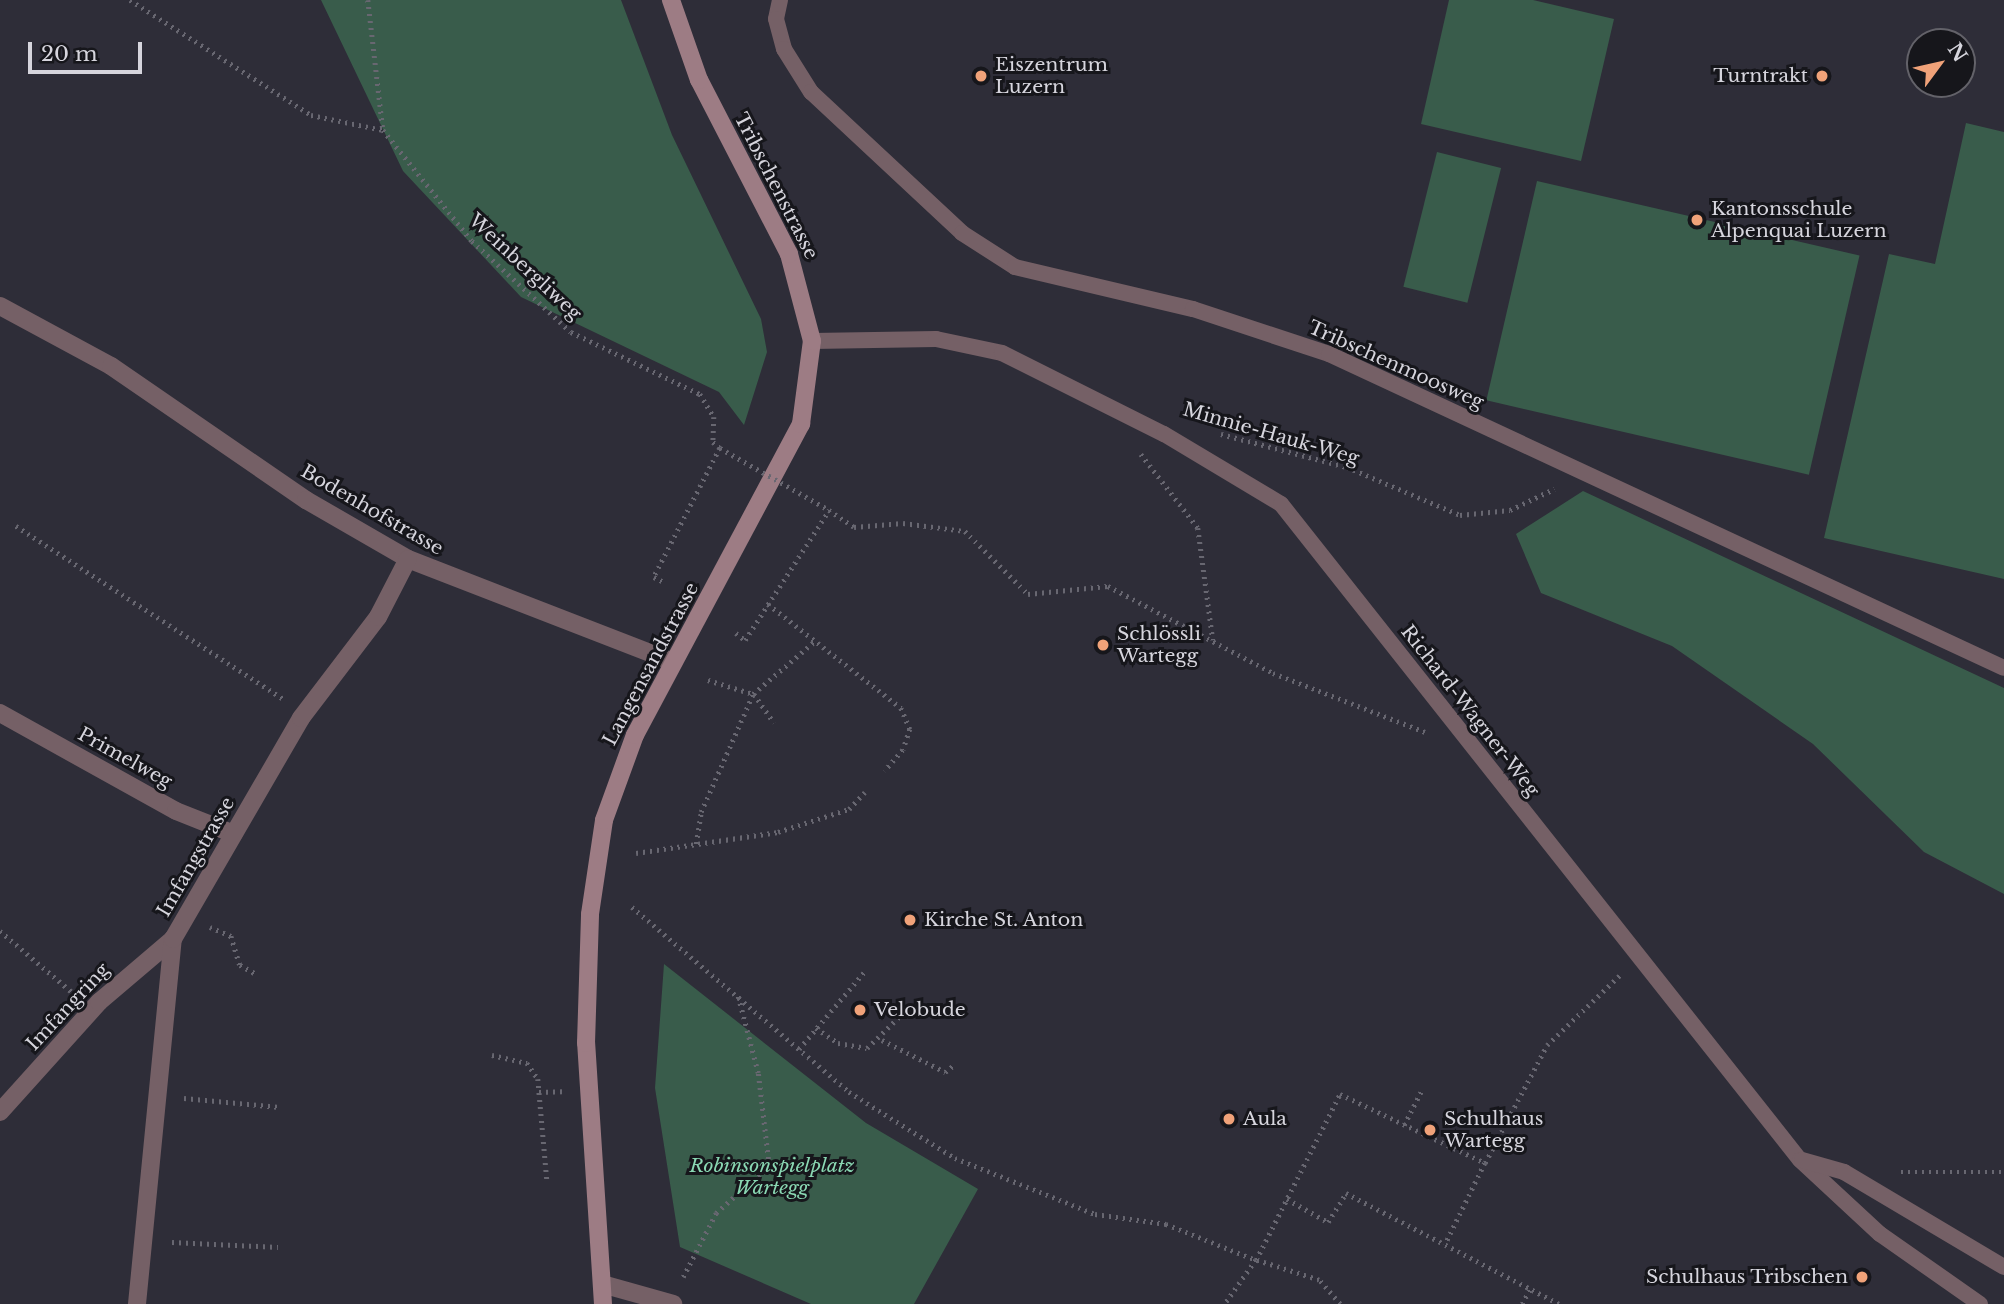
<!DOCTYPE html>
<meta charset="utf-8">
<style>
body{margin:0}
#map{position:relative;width:2004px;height:1304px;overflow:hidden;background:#2e2d38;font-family:"Libre Baskerville",serif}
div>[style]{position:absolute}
.green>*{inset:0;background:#395c4b;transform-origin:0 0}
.path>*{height:4.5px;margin-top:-2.25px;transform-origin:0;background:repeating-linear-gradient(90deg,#686771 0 2px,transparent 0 7px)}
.lane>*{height:16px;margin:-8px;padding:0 8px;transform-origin:8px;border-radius:8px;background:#756066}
.street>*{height:18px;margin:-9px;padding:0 9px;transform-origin:9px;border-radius:9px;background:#756066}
.secondary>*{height:18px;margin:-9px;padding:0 9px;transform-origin:9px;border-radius:9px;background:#9d7c84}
.path-bridge>*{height:4.5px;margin-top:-2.25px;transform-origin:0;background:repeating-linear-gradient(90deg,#686771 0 2px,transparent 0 7px)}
.dots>*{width:19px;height:19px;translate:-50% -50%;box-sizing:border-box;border:4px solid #16161b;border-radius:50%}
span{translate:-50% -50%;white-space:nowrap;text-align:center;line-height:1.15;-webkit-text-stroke:6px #16161b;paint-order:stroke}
.poi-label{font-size:19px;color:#d6d5dd}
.left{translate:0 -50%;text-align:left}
.right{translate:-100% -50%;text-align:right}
.street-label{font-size:19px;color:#d6d5dd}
.park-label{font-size:19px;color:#8ad8b3;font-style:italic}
.north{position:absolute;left:1906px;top:28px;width:70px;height:70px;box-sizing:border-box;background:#16161b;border:2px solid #636269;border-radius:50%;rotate:57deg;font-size:19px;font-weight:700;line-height:28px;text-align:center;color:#d6d5dd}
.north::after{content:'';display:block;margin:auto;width:24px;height:32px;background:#f0a279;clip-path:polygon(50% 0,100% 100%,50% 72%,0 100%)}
.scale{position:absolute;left:28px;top:42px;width:114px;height:32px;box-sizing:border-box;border:4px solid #d6d5dd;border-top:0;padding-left:9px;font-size:21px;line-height:24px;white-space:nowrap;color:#d6d5dd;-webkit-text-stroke:5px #16161b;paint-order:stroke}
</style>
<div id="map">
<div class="green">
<div style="clip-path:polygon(321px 0,621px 0,672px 135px,761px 319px,767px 352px,744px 425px,719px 392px,521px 297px,403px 171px)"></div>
<div style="clip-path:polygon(1449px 0,1533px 0,1614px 19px,1581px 161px,1421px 124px)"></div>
<div style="clip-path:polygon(1966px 123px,2004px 132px,2004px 579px,1824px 538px,1889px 254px,1935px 264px)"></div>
<div style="left:1437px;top:152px;width:66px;height:139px;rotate:14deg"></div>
<div style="left:1537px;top:181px;width:331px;height:225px;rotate:13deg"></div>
<div style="clip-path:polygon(1583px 491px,2004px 688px,2004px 894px,1924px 852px,1813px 744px,1672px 646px,1541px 593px,1516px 534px)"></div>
<div style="clip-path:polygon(664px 964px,866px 1123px,978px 1189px,914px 1304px,811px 1304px,680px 1247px,655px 1088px)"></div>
</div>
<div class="path">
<div style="left:130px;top:0;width:214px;rotate:32.4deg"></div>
<div style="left:311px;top:115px;width:74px;rotate:11.8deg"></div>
<div style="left:383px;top:130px;width:142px;rotate:51.3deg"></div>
<div style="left:472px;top:241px;width:134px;rotate:42.6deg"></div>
<div style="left:571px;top:332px;width:143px;rotate:25.7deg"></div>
<div style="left:700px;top:394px;width:27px;rotate:59deg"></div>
<div style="left:714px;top:417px;width:25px;rotate:92deg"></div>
<div style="left:713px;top:442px;width:9px;rotate:41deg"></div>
<div style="left:720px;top:448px;width:145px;rotate:117.1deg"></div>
<div style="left:654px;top:577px;width:13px;rotate:27deg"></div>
<div style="left:368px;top:0;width:131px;rotate:83.4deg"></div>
<div style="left:1221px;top:434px;width:130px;rotate:14.7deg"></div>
<div style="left:1347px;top:467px;width:123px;rotate:23deg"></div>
<div style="left:1460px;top:515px;width:50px;rotate:-5.7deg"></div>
<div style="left:1510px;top:510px;width:49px;rotate:-25.5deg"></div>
<div style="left:1141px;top:454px;width:93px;rotate:52.4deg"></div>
<div style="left:1198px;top:528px;width:113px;rotate:82.4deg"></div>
<div style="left:16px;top:526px;width:318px;rotate:32.9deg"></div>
<div style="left:768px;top:604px;width:169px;rotate:38deg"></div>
<div style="left:901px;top:708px;width:23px;rotate:67deg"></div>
<div style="left:910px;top:729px;width:22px;rotate:108deg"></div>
<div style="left:903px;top:750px;width:28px;rotate:131deg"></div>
<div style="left:736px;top:633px;width:11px;rotate:38deg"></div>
<div style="left:745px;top:640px;width:155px;rotate:-57.1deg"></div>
<div style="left:829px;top:510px;width:30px;rotate:34deg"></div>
<div style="left:854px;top:527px;width:49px;rotate:-4.7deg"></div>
<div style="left:903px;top:523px;width:63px;rotate:7.4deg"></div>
<div style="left:965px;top:531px;width:89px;rotate:45deg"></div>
<div style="left:1028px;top:594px;width:80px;rotate:-5.7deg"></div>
<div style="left:1108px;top:586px;width:187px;rotate:27.8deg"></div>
<div style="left:1273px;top:673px;width:163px;rotate:21.2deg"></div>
<div style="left:708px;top:680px;width:47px;rotate:17.3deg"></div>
<div style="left:753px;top:694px;width:82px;rotate:-40.5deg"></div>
<div style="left:754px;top:694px;width:35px;rotate:55deg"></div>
<div style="left:696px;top:844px;width:32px;rotate:-81deg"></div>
<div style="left:701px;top:812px;width:129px;rotate:-66.2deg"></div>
<div style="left:636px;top:853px;width:144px;rotate:-8.4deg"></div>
<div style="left:778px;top:832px;width:75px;rotate:-17.9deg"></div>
<div style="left:849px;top:809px;width:23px;rotate:-47deg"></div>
<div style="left:632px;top:907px;width:285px;rotate:40.4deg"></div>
<div style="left:849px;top:1092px;width:125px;rotate:31.9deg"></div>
<div style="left:955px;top:1158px;width:151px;rotate:21.8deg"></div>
<div style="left:1095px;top:1214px;width:72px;rotate:8deg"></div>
<div style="left:1166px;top:1224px;width:97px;rotate:21.8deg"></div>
<div style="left:1256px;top:1260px;width:54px;rotate:125.2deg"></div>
<div style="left:210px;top:927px;width:23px;rotate:23deg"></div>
<div style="left:231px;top:936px;width:30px;rotate:73deg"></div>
<div style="left:240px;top:965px;width:18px;rotate:29deg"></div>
<div style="left:0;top:931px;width:94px;rotate:40.3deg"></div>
<div style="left:816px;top:1028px;width:27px;rotate:34deg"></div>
<div style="left:838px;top:1043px;width:29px;rotate:10deg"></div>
<div style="left:867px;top:1048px;width:50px;rotate:-44.2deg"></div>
<div style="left:882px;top:1040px;width:71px;rotate:26.9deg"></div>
<div style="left:945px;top:1072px;width:11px;rotate:-38deg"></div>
<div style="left:799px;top:1049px;width:101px;rotate:-49.8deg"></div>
<div style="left:492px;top:1055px;width:36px;rotate:13deg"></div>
<div style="left:527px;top:1063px;width:19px;rotate:55deg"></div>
<div style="left:538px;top:1079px;width:101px;rotate:84.9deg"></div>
<div style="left:539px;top:1092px;width:24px;rotate:-2deg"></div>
<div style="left:184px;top:1098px;width:96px;rotate:5.4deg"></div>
<div style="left:1404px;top:1125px;width:39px;rotate:-63deg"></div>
<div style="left:1485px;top:1163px;width:133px;rotate:-62.3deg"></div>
<div style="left:1547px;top:1045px;width:101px;rotate:-43.8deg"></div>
<div style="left:1901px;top:1172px;width:103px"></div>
<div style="left:1287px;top:1199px;width:47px;rotate:29.3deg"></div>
<div style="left:1328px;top:1222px;width:34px;rotate:-58deg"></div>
<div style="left:1346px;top:1193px;width:240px;rotate:27.5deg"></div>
<div style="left:172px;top:1242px;width:106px;rotate:2.7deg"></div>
<div style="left:683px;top:1277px;width:72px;rotate:-62.7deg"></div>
<div style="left:716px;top:1213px;width:71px;rotate:-41.6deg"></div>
<div style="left:769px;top:1166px;width:94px;rotate:-96.7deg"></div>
<div style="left:758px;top:1073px;width:80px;rotate:-104.6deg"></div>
<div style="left:1340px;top:1304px;width:32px;rotate:-131deg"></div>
<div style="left:1319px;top:1280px;width:66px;rotate:-162.4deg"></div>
<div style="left:1256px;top:1260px;width:186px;rotate:-63.2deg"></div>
<div style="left:1340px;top:1094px;width:161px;rotate:25.4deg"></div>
<div style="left:1485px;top:1163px;width:91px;rotate:116deg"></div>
<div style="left:1522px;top:1304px;width:17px;rotate:-62deg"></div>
</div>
<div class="lane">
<div style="left:780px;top:0;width:19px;rotate:102deg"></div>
<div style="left:776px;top:19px;width:31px;rotate:75deg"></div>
<div style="left:784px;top:49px;width:51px;rotate:57.9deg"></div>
<div style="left:811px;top:92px;width:207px;rotate:43deg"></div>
<div style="left:962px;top:233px;width:63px;rotate:32.7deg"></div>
<div style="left:1015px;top:267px;width:183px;rotate:13.3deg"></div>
<div style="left:1193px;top:309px;width:143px;rotate:18.3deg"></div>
<div style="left:1329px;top:354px;width:744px;rotate:24.95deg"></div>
<div style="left:812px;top:341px;width:124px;rotate:-0.9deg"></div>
<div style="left:936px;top:339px;width:67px;rotate:12deg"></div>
<div style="left:1002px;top:353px;width:181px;rotate:26.6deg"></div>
<div style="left:1164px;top:434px;width:136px;rotate:30.9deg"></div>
<div style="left:1281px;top:504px;width:836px;rotate:51.65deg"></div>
<div style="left:1800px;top:1160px;width:109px;rotate:42.8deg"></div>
<div style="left:1880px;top:1234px;width:122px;rotate:35deg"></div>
<div style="left:1802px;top:1160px;width:44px;rotate:15.9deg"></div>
<div style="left:1844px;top:1172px;width:186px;rotate:30.7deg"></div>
</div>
<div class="street">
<div style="left:0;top:306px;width:126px;rotate:28.4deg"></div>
<div style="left:111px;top:366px;width:237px;rotate:34.5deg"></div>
<div style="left:306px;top:500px;width:118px;rotate:30deg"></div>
<div style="left:408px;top:559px;width:285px;rotate:21.2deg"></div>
<div style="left:0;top:713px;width:201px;rotate:29.1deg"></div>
<div style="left:176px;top:811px;width:62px;rotate:21.6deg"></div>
<div style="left:0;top:1112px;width:148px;rotate:-48deg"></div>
<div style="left:99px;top:1002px;width:97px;rotate:-40.4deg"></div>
<div style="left:602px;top:1284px;width:74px;rotate:15.7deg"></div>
<div style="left:137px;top:1304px;width:367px;rotate:-84.4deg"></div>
<div style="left:173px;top:939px;width:255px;rotate:-59.9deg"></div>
<div style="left:301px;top:718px;width:127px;rotate:-52.7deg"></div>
<div style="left:378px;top:617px;width:65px;rotate:-62.7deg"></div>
</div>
<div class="secondary">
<div style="left:603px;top:1304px;width:262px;rotate:-93.7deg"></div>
<div style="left:586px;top:1043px;width:129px;rotate:-88.2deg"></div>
<div style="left:590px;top:914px;width:95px;rotate:-81.5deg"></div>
<div style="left:604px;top:820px;width:90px;rotate:-70deg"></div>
<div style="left:635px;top:735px;width:353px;rotate:-61.9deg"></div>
<div style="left:801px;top:424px;width:84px;rotate:-82.5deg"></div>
<div style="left:812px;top:341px;width:90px;rotate:-104.8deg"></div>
<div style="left:789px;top:254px;width:196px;rotate:-117.3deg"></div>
<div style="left:699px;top:80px;width:85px;rotate:-109.3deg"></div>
</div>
<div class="path-bridge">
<div style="left:720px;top:448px;width:125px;rotate:29.6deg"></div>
</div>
<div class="dots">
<div style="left:981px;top:76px;background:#f0a279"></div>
<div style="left:1822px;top:76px;background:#f0a279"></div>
<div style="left:1697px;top:220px;background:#f0a279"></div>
<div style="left:1103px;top:645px;background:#f0a279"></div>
<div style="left:910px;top:920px;background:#f0a279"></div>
<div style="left:860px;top:1010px;background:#f0a279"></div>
<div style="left:1229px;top:1119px;background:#f0a279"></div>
<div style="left:1430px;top:1130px;background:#f0a279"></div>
<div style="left:1862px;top:1277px;background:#f0a279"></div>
</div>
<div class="poi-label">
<span class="left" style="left:995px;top:76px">Eiszentrum<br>Luzern</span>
<span class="right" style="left:1808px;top:76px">Turntrakt</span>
<span class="left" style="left:1711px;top:220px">Kantonsschule<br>Alpenquai Luzern</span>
<span class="left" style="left:1117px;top:645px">Schlössli<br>Wartegg</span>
<span class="left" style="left:924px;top:920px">Kirche St. Anton</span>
<span class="left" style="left:874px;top:1010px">Velobude</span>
<span class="left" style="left:1243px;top:1119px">Aula</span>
<span class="left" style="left:1444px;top:1130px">Schulhaus<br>Wartegg</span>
<span class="right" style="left:1848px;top:1277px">Schulhaus Tribschen</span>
</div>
<div class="street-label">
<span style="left:776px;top:186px;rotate:63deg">Tribschenstrasse</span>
<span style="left:525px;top:267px;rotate:43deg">Weinbergliweg</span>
<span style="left:1396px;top:365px;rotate:24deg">Tribschenmoosweg</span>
<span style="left:1271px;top:434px;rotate:16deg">Minnie-Hauk-Weg</span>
<span style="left:372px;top:510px;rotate:30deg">Bodenhofstrasse</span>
<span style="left:651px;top:664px;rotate:-62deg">Langensandstrasse</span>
<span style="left:1470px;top:711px;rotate:52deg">Richard-Wagner-Weg</span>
<span style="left:125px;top:758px;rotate:29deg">Primelweg</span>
<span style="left:196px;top:857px;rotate:-60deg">Imfangstrasse</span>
<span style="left:68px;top:1007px;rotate:-47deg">Imfangring</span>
</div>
<div class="park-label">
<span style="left:772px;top:1177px">Robinsonspielplatz<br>Wartegg</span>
</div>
<div class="north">N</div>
<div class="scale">20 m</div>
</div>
